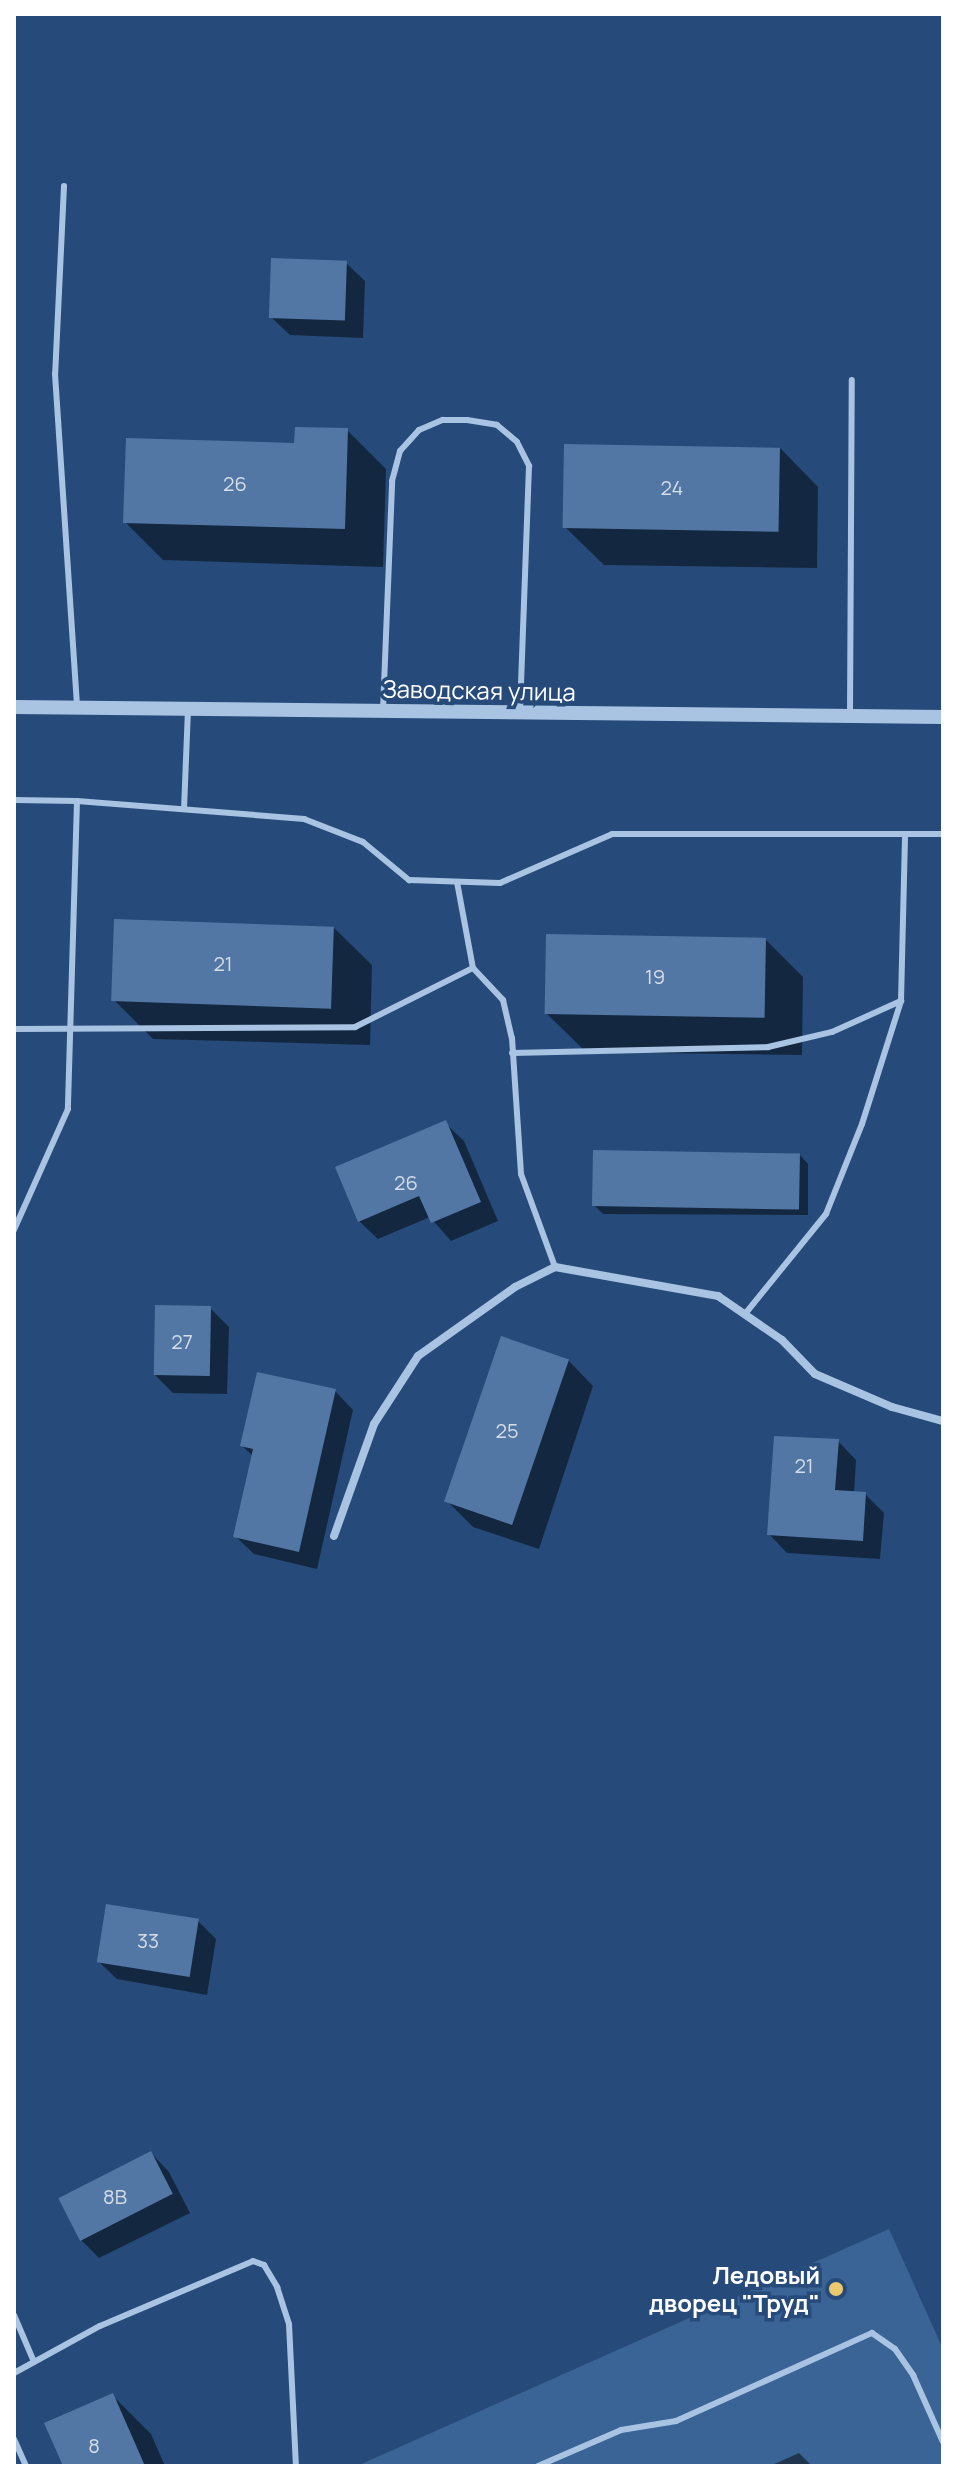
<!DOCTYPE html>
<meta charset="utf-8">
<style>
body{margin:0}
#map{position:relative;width:957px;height:2480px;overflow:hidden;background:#264a79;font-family:Manrope,sans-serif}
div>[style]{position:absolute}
.green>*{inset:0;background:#3a6496}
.shadow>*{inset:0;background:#0007}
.building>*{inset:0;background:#5377a5;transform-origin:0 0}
.service>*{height:6px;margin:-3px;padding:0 3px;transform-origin:3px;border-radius:3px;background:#a9c3e3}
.minor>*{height:8px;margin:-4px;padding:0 4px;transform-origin:4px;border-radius:4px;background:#a9c3e3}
.tertiary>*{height:14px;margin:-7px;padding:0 7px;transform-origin:7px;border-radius:7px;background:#a9c3e3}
.dots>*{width:22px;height:22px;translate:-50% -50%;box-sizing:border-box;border:4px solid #264a79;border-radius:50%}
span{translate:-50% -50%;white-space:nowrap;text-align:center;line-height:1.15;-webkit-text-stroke:7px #264a79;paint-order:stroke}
.number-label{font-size:20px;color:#d4dde8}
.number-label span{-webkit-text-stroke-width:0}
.street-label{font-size:24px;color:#fff}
.poi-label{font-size:24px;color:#fff;font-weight:700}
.right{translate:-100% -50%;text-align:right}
.frame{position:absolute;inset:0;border:16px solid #fff;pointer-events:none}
</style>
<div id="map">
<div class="green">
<div style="clip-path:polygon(889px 2229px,943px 2349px,943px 2466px,357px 2466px)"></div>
</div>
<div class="shadow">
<div style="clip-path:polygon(346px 263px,365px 281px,363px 338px,290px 335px,271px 317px)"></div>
<div style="clip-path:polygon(347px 430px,386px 469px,383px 567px,163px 560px,125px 522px,296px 445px)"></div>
<div style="clip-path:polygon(780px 448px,818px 487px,817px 568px,604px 565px,565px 527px)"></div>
<div style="clip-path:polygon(333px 927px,372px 965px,370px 1045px,153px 1039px,114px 1000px)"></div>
<div style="clip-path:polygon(765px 939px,803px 977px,802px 1055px,586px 1052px,547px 1014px)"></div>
<div style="clip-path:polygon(445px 1123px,464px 1141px,498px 1221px,451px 1241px,430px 1217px,378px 1239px,359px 1221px)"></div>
<div style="clip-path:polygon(799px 1154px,808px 1164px,808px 1215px,603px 1214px,594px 1205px)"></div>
<div style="clip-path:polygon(210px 1308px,229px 1327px,227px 1394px,173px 1393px,155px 1375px)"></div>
<div style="clip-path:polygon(568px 1360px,593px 1386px,539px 1549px,473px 1527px,447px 1501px)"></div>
<div style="clip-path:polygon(335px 1391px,353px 1410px,317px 1569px,254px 1554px,235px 1536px,253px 1456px,242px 1446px)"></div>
<div style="clip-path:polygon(838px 1441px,856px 1460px,854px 1493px,865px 1494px,884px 1513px,880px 1559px,787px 1553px,769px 1534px)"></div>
<div style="clip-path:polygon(198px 1921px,216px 1939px,207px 1995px,117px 1979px,98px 1961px)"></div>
<div style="clip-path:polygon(151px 2153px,169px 2172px,190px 2213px,99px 2258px,81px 2240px)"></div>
<div style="clip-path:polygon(112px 2395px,151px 2434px,165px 2466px,65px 2466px)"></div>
<div style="clip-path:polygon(799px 2453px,812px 2466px,770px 2466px)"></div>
</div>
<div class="building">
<div style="left:271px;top:258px;width:76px;height:60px;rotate:2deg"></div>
<div style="clip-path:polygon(295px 427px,348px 428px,345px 529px,123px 523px,126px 438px,294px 443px)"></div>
<div style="left:564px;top:444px;width:216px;height:84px;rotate:1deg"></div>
<div style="left:114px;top:919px;width:220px;height:82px;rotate:2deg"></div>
<div style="left:546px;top:934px;width:220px;height:80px;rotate:1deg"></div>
<div style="clip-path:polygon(446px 1120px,481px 1202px,431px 1223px,419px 1196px,358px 1222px,335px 1167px)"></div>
<div style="left:593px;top:1150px;width:207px;height:56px;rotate:1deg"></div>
<div style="left:155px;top:1305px;width:56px;height:70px;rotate:1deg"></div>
<div style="left:501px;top:1336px;width:72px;height:175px;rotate:19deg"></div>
<div style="clip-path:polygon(257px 1372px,336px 1389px,299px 1552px,233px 1537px,253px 1449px,240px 1446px)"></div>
<div style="clip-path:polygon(774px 1436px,839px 1439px,835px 1490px,866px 1492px,863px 1541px,767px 1535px)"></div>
<div style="left:106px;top:1904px;width:94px;height:59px;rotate:9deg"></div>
<div style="left:151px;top:2151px;width:48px;height:104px;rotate:63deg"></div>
<div style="clip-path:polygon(113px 2393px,145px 2466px,63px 2466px,44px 2423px)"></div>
</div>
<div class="service">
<div style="left:64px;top:186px;width:188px;rotate:92.7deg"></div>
<div style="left:55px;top:374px;width:335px;rotate:86.2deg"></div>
<div style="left:383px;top:710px;width:229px;rotate:-87.7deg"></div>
<div style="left:392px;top:481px;width:31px;rotate:-75deg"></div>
<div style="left:400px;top:451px;width:28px;rotate:-48deg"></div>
<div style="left:419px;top:430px;width:26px;rotate:-23deg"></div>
<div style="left:443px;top:420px;width:24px"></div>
<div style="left:467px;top:420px;width:30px;rotate:9deg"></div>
<div style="left:497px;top:425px;width:26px;rotate:40deg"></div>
<div style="left:517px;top:442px;width:27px;rotate:63deg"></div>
<div style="left:529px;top:466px;width:246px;rotate:92.1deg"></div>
<div style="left:850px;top:716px;width:336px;rotate:-89.7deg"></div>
<div style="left:14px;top:800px;width:63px;rotate:0.9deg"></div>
<div style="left:77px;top:801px;width:308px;rotate:91.7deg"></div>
<div style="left:68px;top:1109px;width:133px;rotate:114.1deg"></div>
<div style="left:77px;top:801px;width:228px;rotate:4.5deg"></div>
<div style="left:304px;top:819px;width:63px;rotate:21.3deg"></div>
<div style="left:363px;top:842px;width:60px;rotate:39.6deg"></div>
<div style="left:409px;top:880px;width:91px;rotate:1.9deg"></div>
<div style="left:500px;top:883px;width:122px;rotate:-23.6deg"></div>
<div style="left:612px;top:834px;width:331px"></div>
<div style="left:184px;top:809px;width:100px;rotate:-87.7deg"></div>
<div style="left:457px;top:882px;width:87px;rotate:79.5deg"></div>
<div style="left:473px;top:968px;width:44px;rotate:46.8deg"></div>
<div style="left:503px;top:1000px;width:39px;rotate:77deg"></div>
<div style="left:512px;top:1038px;width:136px;rotate:86.2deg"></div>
<div style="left:521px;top:1174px;width:99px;rotate:69.9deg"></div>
<div style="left:14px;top:1029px;width:341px;rotate:-0.3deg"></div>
<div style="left:355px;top:1027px;width:132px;rotate:-26.6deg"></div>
<div style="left:512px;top:1053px;width:256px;rotate:-1.3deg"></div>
<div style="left:768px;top:1047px;width:66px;rotate:-13.2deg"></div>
<div style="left:832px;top:1032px;width:76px;rotate:-24.2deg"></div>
<div style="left:901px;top:1001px;width:167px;rotate:-88.6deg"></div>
<div style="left:745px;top:1314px;width:129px;rotate:-51deg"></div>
<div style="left:826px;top:1214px;width:97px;rotate:-68.2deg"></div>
<div style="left:862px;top:1124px;width:129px;rotate:-72.4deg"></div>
<div style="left:14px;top:2315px;width:51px;rotate:66.9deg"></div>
<div style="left:14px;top:2373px;width:98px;rotate:-28.7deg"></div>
<div style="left:100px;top:2326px;width:166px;rotate:-23deg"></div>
<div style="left:253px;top:2261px;width:12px;rotate:20deg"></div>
<div style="left:264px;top:2265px;width:26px;rotate:59deg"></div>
<div style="left:277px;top:2287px;width:39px;rotate:72deg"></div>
<div style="left:289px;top:2324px;width:142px;rotate:87.2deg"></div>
<div style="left:14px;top:2439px;width:30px;rotate:66deg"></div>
<div style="left:538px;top:2466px;width:90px;rotate:-23.4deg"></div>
<div style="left:621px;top:2430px;width:56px;rotate:-9.3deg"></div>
<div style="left:676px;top:2421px;width:215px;rotate:-24.2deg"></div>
<div style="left:872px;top:2333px;width:28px;rotate:35deg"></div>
<div style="left:895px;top:2349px;width:32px;rotate:55deg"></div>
<div style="left:913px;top:2375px;width:73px;rotate:65.9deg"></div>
</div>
<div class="minor">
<div style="left:334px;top:1536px;width:119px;rotate:-70.3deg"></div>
<div style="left:374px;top:1424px;width:81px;rotate:-57.1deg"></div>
<div style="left:418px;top:1356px;width:119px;rotate:-35.4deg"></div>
<div style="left:515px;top:1287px;width:45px;rotate:-26.6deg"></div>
<div style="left:555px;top:1267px;width:166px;rotate:10.1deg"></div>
<div style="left:718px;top:1296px;width:78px;rotate:34.5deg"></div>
<div style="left:782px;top:1340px;width:47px;rotate:45.9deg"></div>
<div style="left:815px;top:1374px;width:84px;rotate:23.2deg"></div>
<div style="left:892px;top:1407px;width:53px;rotate:15.4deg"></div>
</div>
<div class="tertiary">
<div style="left:14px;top:707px;width:929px;rotate:0.62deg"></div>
</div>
<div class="dots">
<div style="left:836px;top:2289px;background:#ecc86f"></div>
</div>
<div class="number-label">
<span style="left:235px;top:483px">26</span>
<span style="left:672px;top:487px">24</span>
<span style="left:223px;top:963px">21</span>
<span style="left:655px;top:976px">19</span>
<span style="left:406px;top:1182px">26</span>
<span style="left:182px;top:1341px">27</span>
<span style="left:507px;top:1430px">25</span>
<span style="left:804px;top:1465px">21</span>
<span style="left:148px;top:1940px">33</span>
<span style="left:115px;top:2196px">8В</span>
<span style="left:94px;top:2445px">8</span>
</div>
<div class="street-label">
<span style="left:479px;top:690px;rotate:1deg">Заводская улица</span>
</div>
<div class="poi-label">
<span class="right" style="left:820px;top:2289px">Ледовый<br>дворец "Труд"</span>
</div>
<div class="frame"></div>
</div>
